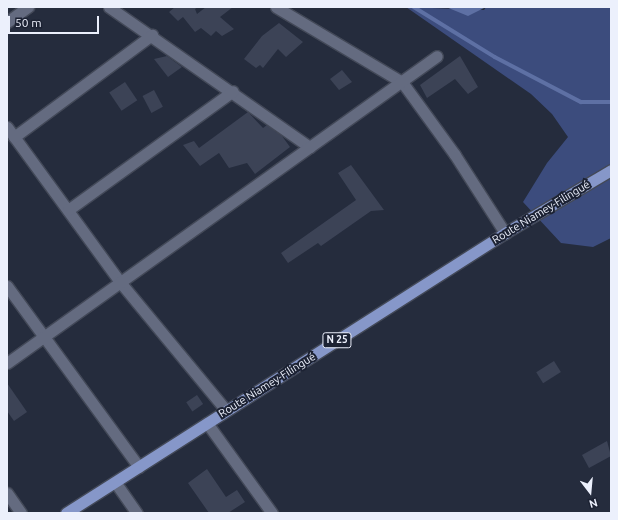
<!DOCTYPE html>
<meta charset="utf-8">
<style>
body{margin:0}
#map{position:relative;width:618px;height:520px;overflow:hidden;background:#252c3d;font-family:Ubuntu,sans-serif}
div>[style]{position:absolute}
.green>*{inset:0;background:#3c4c7d}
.water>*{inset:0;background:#5e70a4}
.stream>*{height:3.5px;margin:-1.75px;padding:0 1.75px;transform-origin:1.75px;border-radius:1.75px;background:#5e70a4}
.building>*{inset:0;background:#3c4356;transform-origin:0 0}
.roads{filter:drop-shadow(1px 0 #434958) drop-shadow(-1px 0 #434958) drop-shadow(0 1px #434958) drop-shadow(0 -1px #434958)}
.minor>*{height:11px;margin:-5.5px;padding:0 5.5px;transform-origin:5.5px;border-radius:5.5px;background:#646b80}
.primary>*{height:11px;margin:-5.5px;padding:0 5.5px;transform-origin:5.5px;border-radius:5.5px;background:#8697c9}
span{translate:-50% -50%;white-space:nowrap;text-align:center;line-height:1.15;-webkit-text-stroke:4px #1c2233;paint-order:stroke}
.shield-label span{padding:1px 3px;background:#1c2233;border:1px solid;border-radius:3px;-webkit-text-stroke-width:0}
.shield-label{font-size:10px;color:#ecf0fc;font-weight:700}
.street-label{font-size:11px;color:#ecf0fc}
.frame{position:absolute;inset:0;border:8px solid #ecf0fc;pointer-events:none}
.north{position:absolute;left:570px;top:472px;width:40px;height:40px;-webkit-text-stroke:3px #1c2233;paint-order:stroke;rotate:164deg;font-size:11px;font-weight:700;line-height:16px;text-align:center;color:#ecf0fc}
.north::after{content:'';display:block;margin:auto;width:14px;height:18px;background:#ecf0fc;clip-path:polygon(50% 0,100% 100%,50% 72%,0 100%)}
.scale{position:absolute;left:8px;top:16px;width:91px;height:18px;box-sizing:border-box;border:2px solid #ecf0fc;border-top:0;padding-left:5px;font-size:12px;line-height:14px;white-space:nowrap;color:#ecf0fc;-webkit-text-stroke:3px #1c2233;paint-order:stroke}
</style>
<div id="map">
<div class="green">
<div style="clip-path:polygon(406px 7px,484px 10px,486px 7px,611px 7px,611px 238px,593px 247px,561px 243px,523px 202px,547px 163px,568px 137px,552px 114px,531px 94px)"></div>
</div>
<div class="water">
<div style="clip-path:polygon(446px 7px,486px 7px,468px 16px)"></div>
</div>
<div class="stream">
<div style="left:414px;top:7px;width:95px;rotate:31.7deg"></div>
<div style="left:495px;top:57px;width:97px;rotate:27.6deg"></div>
<div style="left:581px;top:102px;width:30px"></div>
</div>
<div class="building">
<div style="clip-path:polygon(175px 7px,198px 7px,195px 9px,197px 14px,206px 7px,233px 7px,220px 17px,234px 29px,222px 36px,216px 31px,211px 36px,201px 28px,195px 32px,183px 17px,178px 21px,169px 12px)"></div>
<div style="clip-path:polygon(279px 23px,303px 42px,286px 57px,278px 49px,263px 68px,260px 65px,256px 68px,244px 59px,262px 36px)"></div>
<div style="clip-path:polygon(167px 56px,182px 67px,168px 77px,154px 59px)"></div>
<div style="clip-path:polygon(460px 56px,478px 87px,468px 94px,455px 79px,427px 98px,420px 85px)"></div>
<div style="clip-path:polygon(342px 70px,352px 82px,339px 90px,330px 79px)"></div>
<div style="left:125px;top:82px;width:22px;height:19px;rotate:56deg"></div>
<div style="left:154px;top:90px;width:19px;height:13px;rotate:62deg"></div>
<div style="clip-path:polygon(248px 112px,263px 128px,267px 125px,282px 136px,290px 147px,255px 174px,247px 163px,229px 168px,219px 153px,200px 166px,183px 145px,194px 141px,199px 148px)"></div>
<div style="clip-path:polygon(351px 165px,384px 210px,371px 211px,321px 246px,318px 243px,288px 263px,281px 253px,356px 200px,338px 173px)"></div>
<div style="left:554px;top:361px;width:13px;height:21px;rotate:58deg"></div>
<div style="clip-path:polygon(7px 383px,27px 412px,14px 421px,7px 411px)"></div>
<div style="left:197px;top:395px;width:11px;height:13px;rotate:56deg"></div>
<div style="clip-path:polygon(607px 441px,611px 456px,589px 468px,582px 455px)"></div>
<div style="clip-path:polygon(207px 469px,226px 497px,237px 490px,245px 502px,228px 513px,209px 513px,188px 483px)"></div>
</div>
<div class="roads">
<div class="minor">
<div style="left:109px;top:7px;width:245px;rotate:34.9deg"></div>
<div style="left:276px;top:7px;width:147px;rotate:30.8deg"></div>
<div style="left:402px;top:82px;width:90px;rotate:54deg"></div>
<div style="left:455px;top:155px;width:93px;rotate:57.3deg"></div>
<div style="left:7px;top:22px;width:26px;rotate:-36deg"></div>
<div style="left:7px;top:127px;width:192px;rotate:53.9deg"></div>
<div style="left:120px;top:282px;width:166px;rotate:50.4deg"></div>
<div style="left:14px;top:137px;width:172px;rotate:-36.5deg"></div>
<div style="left:68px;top:210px;width:203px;rotate:-35.8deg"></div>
<div style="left:7px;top:286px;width:224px;rotate:53.9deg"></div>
<div style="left:7px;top:363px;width:528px;rotate:-35.53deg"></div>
<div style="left:207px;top:423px;width:111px;rotate:54.2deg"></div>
<div style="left:115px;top:482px;width:38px;rotate:55deg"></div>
<div style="left:7px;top:493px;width:24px;rotate:55deg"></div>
</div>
<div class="primary">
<div style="left:66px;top:513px;width:521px;rotate:-32.53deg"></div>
<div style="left:505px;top:233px;width:123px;rotate:-30.7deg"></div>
</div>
</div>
<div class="shield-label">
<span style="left:337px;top:340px">N 25</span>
</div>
<div class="street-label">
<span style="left:541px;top:212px;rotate:-31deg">Route Niamey-Filingué</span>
<span style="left:267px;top:385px;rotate:-32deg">Route Niamey-Filingué</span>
</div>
<div class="frame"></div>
<div class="north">N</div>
<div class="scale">50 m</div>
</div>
